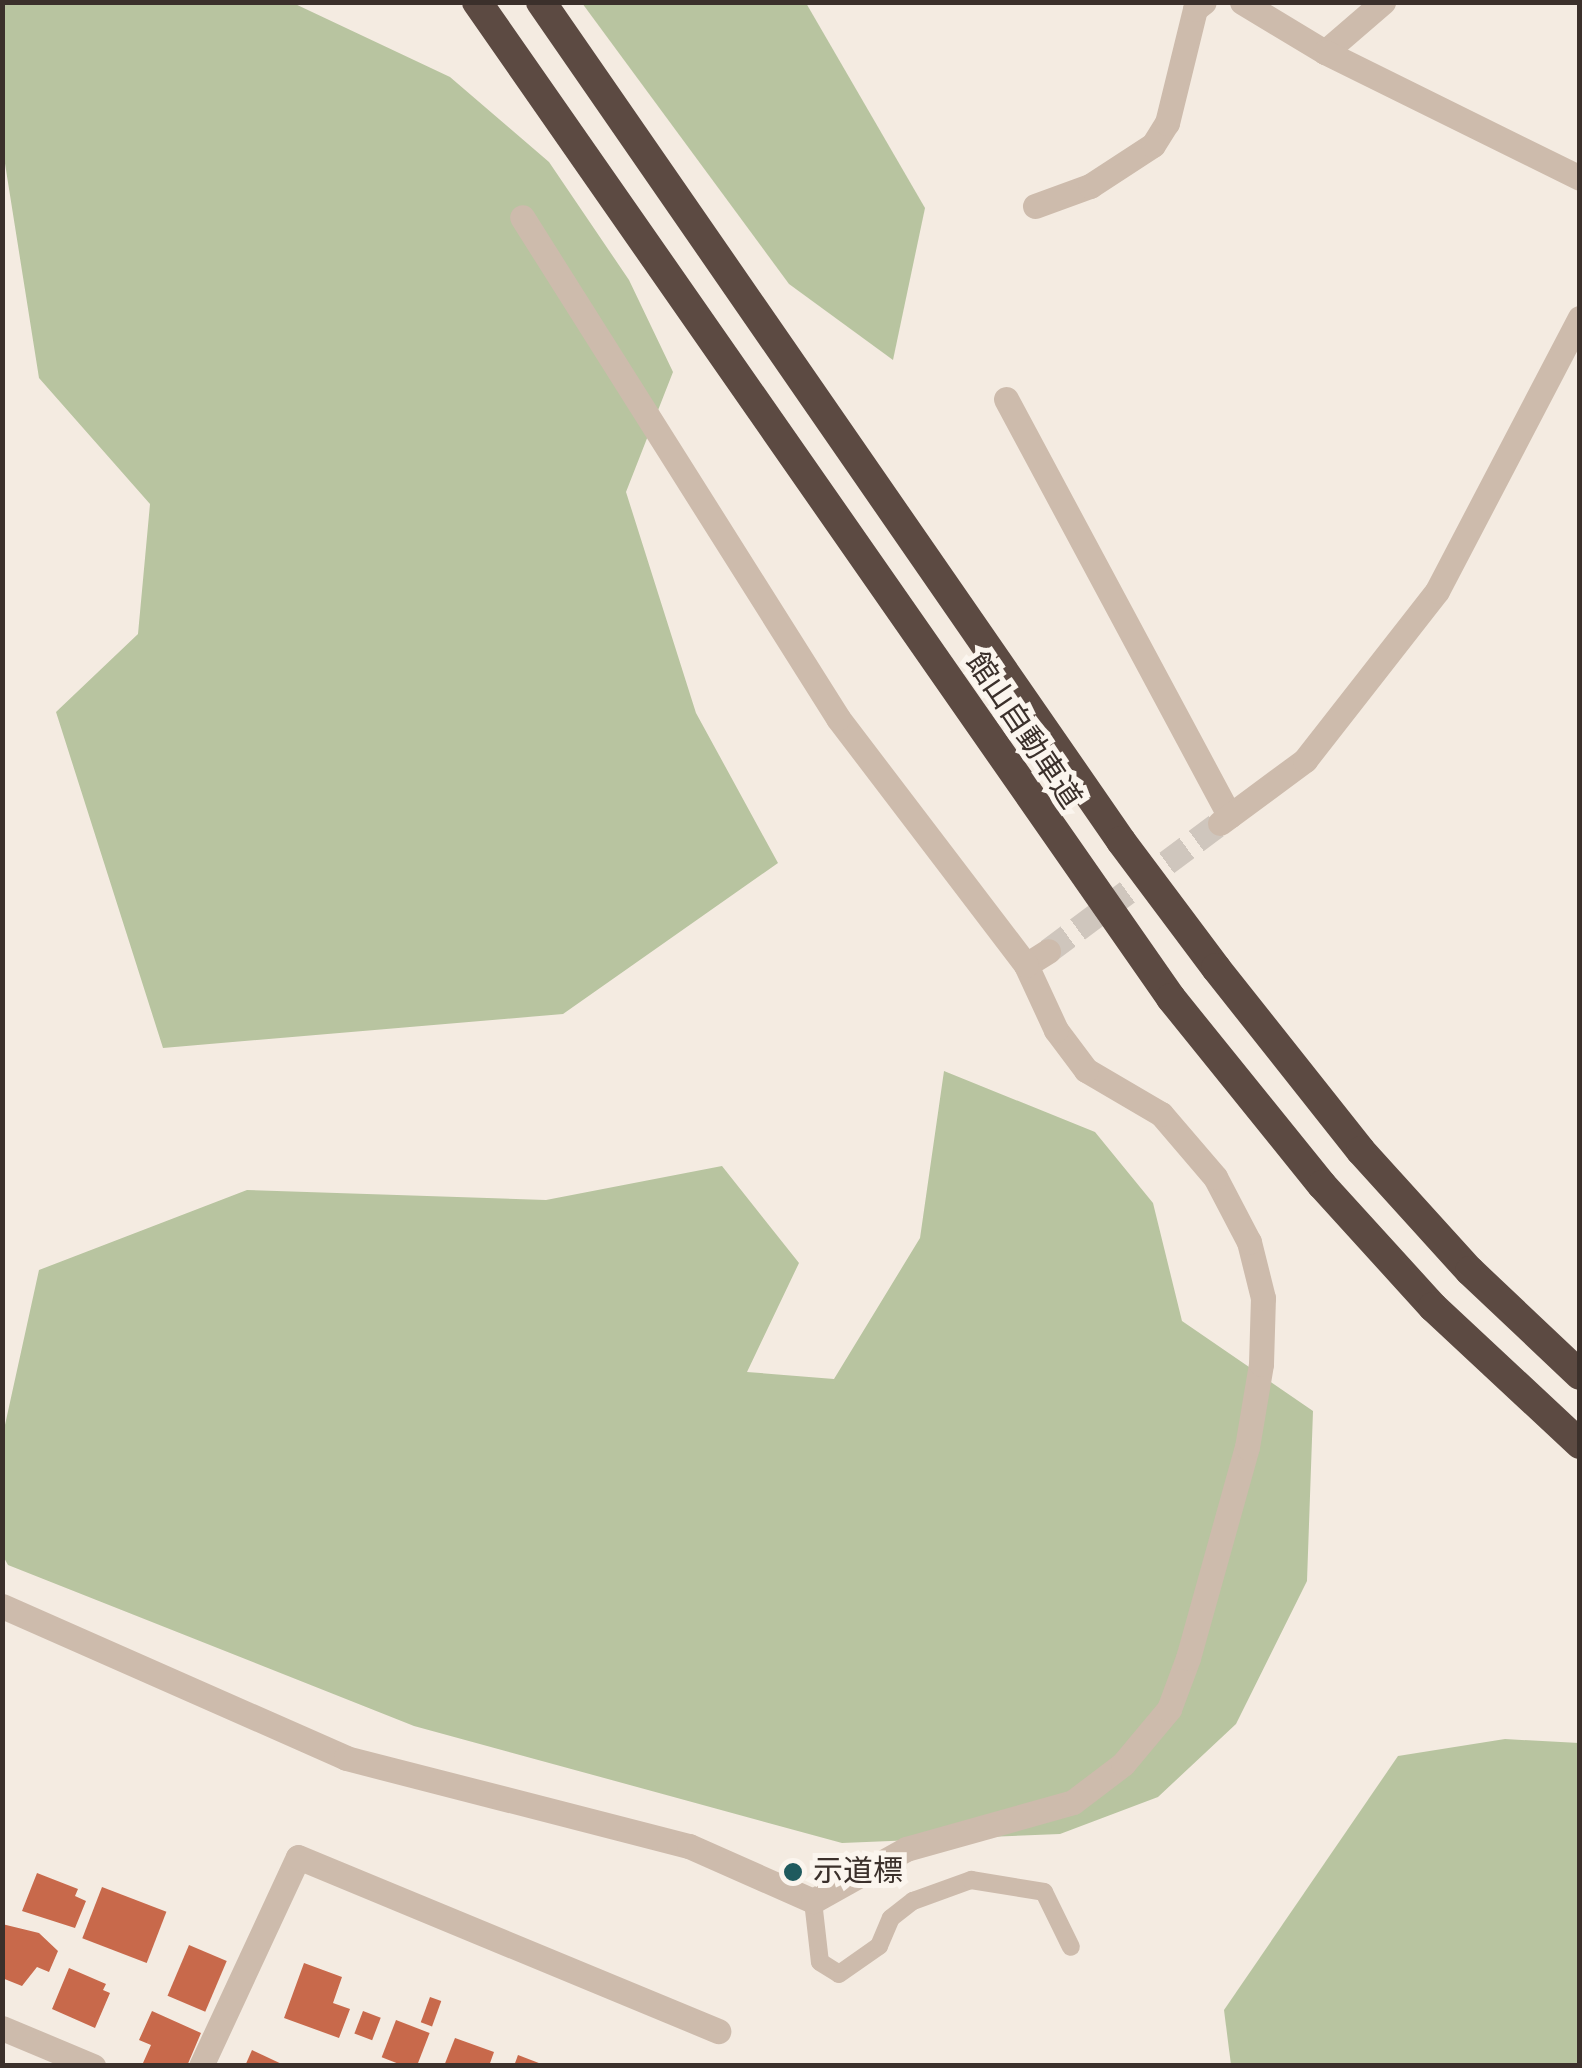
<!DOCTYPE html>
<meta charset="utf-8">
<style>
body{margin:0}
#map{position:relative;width:1582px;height:2068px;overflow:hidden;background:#f4ebe1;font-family:"Varela Round","Noto Sans JP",sans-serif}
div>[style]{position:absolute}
.green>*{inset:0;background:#b8c4a0}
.building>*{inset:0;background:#c8694b;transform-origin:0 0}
.minor-tunnel>*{height:25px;margin-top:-12.5px;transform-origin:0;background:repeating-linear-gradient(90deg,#cfc6bd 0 25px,transparent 0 37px)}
.service>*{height:18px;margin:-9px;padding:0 9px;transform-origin:9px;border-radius:9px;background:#cdbbac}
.minor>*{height:25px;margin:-12.5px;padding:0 12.5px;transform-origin:12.5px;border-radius:12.5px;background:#cdbbac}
.tertiary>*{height:25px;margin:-12.5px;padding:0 12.5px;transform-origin:12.5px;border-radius:12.5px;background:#cdbbac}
.motorway>*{height:30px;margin:-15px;padding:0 15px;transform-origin:15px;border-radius:15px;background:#5c4a42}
.dots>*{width:28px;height:28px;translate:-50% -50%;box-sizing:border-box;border:5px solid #fbf5ee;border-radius:50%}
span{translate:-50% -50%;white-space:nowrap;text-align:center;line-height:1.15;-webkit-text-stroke:10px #fbf5ee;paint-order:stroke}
.street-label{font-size:30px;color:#3b302b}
.poi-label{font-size:30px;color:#3b302b}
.left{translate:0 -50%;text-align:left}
.frame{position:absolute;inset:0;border:5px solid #3b302b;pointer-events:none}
</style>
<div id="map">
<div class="green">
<div style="clip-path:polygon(2px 3px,293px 3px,450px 77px,549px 162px,629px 280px,673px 372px,626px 492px,696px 713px,778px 863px,563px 1014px,163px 1048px,56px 712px,138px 634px,150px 504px,39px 378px,3px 151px)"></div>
<div style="clip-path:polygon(582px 3px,806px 3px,925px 208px,893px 360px,789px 284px)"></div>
<div style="clip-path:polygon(944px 1071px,1095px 1132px,1153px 1203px,1182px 1321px,1313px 1411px,1307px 1581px,1236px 1724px,1158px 1797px,1060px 1834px,842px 1843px,414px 1726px,8px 1565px,3px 1556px,3px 1434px,39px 1270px,247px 1190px,546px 1200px,722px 1166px,799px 1263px,747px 1372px,834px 1379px,920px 1238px)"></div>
<div style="clip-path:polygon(1505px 1739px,1579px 1743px,1579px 2065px,1231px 2065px,1224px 2010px,1398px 1756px)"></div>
</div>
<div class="building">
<div style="clip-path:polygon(37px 1873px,78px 1889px,75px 1896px,86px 1901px,75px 1928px,22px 1911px)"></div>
<div style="left:102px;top:1887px;width:69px;height:55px;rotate:21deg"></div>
<div style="clip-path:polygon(2px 1924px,39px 1933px,58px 1951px,49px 1972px,37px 1967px,22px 1986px,2px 1978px)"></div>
<div style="left:189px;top:1945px;width:41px;height:55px;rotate:23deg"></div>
<div style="clip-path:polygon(304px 1963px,342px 1977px,333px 2003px,350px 2009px,339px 2038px,284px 2018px)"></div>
<div style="clip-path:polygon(69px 1968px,106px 1984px,103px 1990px,110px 1993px,95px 2028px,52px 2009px)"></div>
<div style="left:430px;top:1997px;width:12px;height:27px;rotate:20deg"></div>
<div style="clip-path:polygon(152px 2011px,201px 2033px,187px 2066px,143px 2063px,151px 2045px,139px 2040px)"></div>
<div style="left:363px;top:2011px;width:19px;height:24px;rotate:21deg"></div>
<div style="left:396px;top:2020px;width:36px;height:40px;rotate:21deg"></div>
<div style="clip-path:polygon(455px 2038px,494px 2052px,489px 2066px,444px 2066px)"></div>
<div style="clip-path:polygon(252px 2050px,286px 2066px,245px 2066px)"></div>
<div style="clip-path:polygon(518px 2055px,544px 2065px,544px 2066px,514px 2066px)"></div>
</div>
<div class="minor-tunnel">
<div style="left:1048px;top:951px;width:214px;rotate:-36.7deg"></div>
</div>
<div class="service">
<div style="left:813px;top:1901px;width:61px;rotate:83.5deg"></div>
<div style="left:820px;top:1962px;width:22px;rotate:32deg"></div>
<div style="left:839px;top:1974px;width:49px;rotate:-35deg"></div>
<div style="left:879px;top:1946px;width:30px;rotate:-67deg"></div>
<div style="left:891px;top:1918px;width:28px;rotate:-38deg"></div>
<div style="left:913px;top:1901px;width:62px;rotate:-19.9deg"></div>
<div style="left:971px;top:1880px;width:74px;rotate:9.3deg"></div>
<div style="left:1044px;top:1892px;width:61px;rotate:63.9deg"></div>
</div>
<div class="minor">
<div style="left:1325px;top:52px;width:77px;rotate:-40.8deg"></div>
<div style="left:1035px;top:206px;width:59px;rotate:-20deg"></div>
<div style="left:1090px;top:186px;width:75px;rotate:-33.1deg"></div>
<div style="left:1153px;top:145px;width:26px;rotate:-58deg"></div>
<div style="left:1167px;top:123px;width:117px;rotate:-76.2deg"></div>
<div style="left:1195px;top:9px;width:11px;rotate:-38deg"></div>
<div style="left:1006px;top:399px;width:473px;rotate:61.8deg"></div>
<div style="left:1220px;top:823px;width:106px;rotate:-36.5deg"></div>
<div style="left:1305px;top:760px;width:214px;rotate:-52deg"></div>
<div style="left:1437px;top:591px;width:308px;rotate:-62.4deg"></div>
<div style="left:1026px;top:965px;width:26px;rotate:-32deg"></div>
<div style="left:2px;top:1606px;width:376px;rotate:23.8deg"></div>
<div style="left:346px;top:1758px;width:354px;rotate:14.4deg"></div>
<div style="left:689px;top:1846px;width:136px;rotate:23.9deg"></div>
<div style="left:813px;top:1901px;width:107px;rotate:-29.2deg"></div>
<div style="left:906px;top:1849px;width:173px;rotate:-15.7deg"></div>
<div style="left:1073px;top:1802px;width:63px;rotate:-37.2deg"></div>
<div style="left:1123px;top:1764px;width:72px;rotate:-50.1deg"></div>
<div style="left:1169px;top:1709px;width:54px;rotate:-69.6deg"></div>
<div style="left:1188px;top:1658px;width:219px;rotate:-74.4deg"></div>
<div style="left:1247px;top:1447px;width:84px;rotate:-80.4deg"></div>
<div style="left:1261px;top:1364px;width:66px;rotate:-88.3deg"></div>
<div style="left:1263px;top:1298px;width:58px;rotate:-104deg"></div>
<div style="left:1249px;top:1242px;width:73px;rotate:-117.6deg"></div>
<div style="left:1215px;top:1177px;width:83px;rotate:-130.6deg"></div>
<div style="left:1161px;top:1114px;width:87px;rotate:-149.6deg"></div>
<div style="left:1086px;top:1070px;width:50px;rotate:-126.9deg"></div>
<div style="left:1056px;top:1030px;width:72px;rotate:-114.8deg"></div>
<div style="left:1026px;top:965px;width:310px;rotate:-127.3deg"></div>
<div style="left:838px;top:718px;width:592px;rotate:-122.24deg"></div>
<div style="left:2px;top:2028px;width:99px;rotate:22.7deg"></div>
<div style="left:201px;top:2066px;width:230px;rotate:-65.1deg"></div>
<div style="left:298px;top:1857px;width:455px;rotate:22.5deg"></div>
</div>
<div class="tertiary">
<div style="left:1242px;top:2px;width:97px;rotate:31.1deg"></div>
<div style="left:1325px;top:52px;width:284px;rotate:26.3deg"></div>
</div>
<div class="motorway">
<div style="left:477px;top:2px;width:1214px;rotate:55.13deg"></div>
<div style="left:1171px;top:998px;width:240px;rotate:51.1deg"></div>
<div style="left:1322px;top:1185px;width:165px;rotate:47.7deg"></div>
<div style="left:1433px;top:1307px;width:201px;rotate:43deg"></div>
<div style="left:541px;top:2px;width:1020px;rotate:55.34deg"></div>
<div style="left:1121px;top:841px;width:159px;rotate:53.2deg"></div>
<div style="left:1216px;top:968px;width:233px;rotate:51.6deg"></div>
<div style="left:1361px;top:1151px;width:162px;rotate:47.8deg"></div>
<div style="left:1470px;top:1271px;width:151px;rotate:43.4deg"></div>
</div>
<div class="dots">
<div style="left:793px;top:1872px;background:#1f5a5e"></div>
</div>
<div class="street-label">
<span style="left:1023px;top:731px;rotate:56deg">館山自動車道</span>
</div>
<div class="poi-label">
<span class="left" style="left:813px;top:1872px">示道標</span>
</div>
<div class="frame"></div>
</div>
